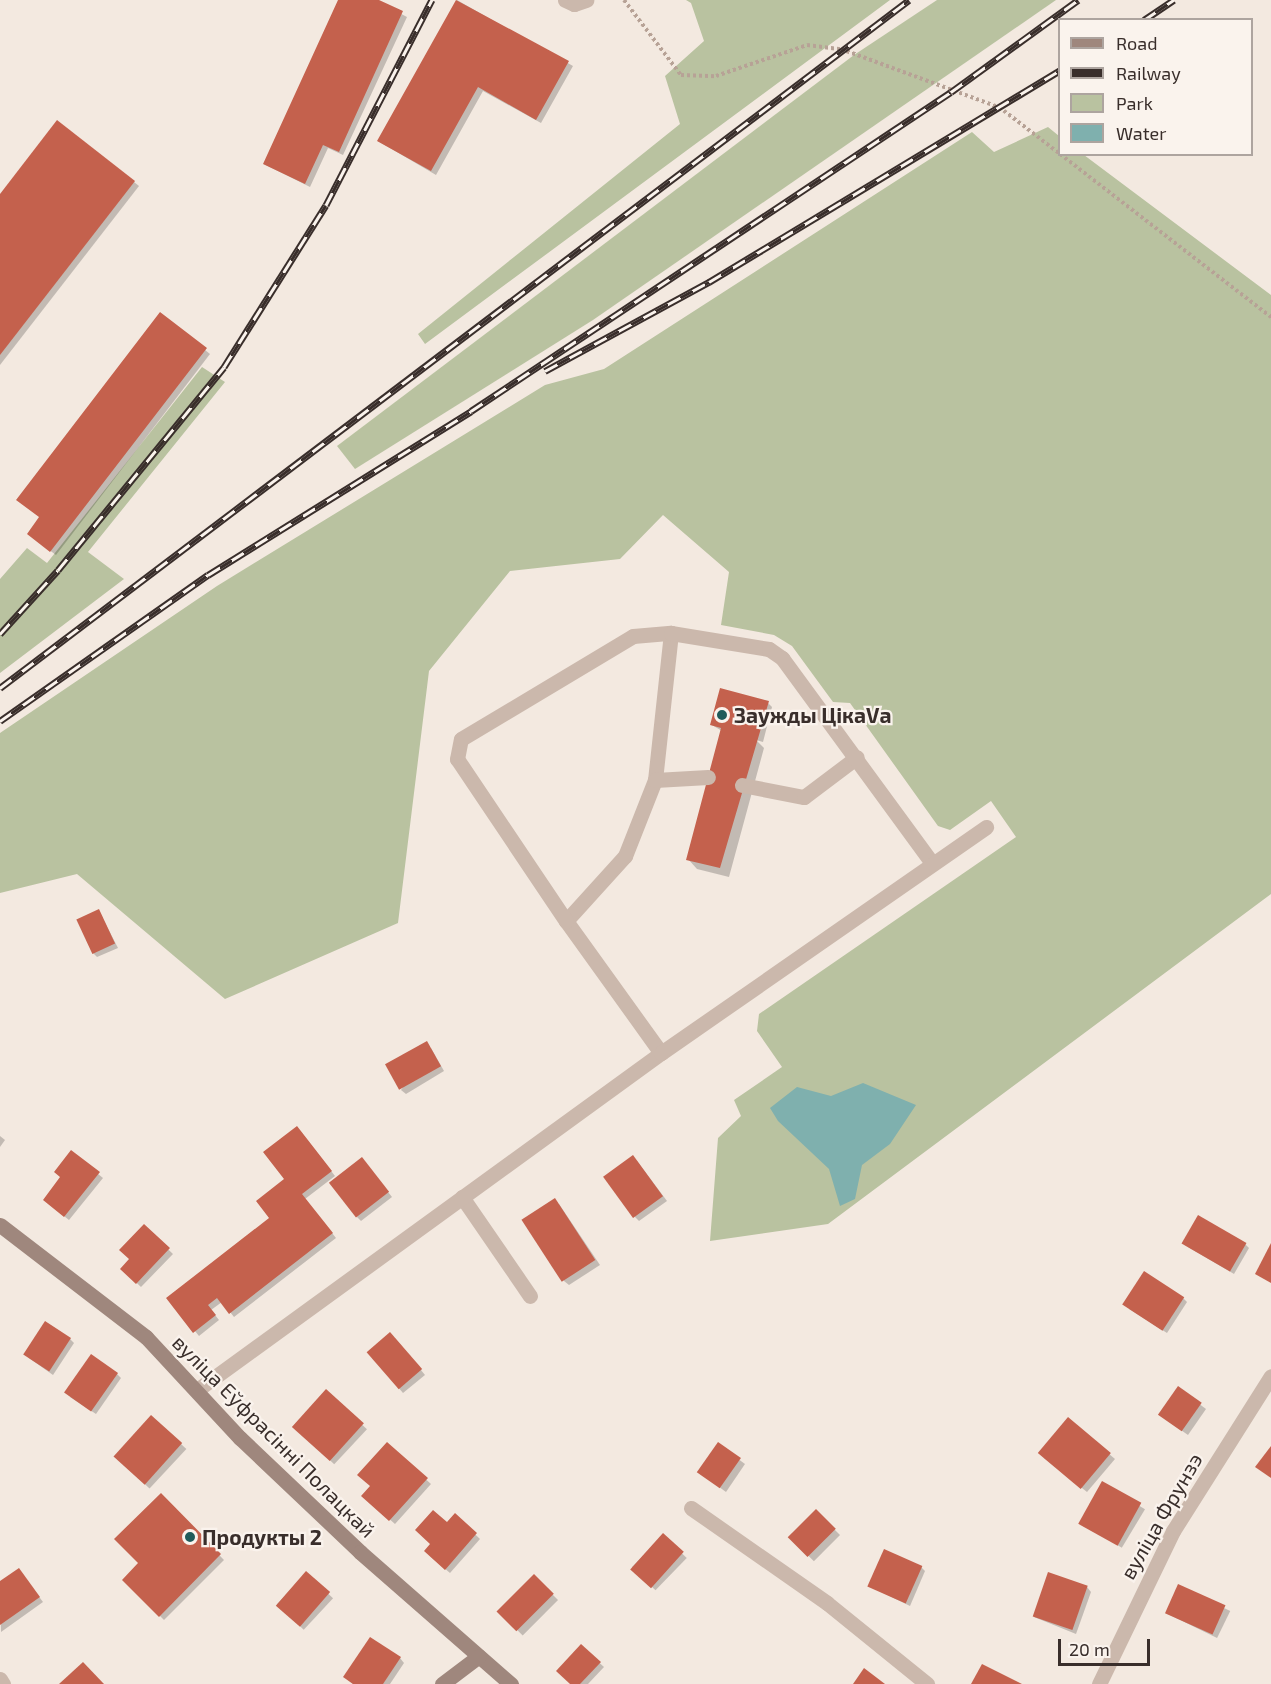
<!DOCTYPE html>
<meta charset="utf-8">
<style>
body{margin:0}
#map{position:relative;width:1271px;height:1684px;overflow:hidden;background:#f3e9e0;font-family:"Exo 2",sans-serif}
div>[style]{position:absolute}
.green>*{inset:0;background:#b9c2a0}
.water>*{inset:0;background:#7fb0ae}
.shadow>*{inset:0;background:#0003;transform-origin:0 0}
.building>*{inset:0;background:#c4614d;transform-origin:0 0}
.path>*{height:4px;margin-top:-2px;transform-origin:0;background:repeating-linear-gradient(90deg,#b7a296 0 3px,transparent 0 6px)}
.lane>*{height:15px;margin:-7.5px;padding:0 7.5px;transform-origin:7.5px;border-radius:7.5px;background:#cbb8ac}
.street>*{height:15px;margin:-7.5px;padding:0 7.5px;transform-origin:7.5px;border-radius:7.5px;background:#cbb8ac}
.secondary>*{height:15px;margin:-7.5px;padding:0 7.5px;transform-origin:7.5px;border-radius:7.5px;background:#9f877d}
.rail>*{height:7px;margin-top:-3.5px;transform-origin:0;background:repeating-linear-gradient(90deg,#faf3ed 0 14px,#392e2b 0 28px);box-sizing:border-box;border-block:2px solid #392e2b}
.dots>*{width:16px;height:16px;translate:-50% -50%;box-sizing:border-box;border:3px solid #faf3ed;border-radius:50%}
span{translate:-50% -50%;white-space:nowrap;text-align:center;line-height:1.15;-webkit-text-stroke:4.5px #faf3ed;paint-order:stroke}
.poi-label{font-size:21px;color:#392e2b;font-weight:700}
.left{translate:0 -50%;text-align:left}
.street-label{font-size:21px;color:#392e2b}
.legend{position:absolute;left:1058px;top:18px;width:195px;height:138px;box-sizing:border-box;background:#faf3ed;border:2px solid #ada49f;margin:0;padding:8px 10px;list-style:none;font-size:18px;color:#392e2b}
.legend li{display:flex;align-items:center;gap:12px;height:30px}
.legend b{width:30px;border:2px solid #ada49f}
.scale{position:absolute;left:1058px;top:1639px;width:92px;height:27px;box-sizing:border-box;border:3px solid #392e2b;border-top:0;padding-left:8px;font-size:18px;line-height:21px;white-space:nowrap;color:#392e2b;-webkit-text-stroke:4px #faf3ed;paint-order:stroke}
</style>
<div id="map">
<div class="green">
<div style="clip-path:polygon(686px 0,890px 0,425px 344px,418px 334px,680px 124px,665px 76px,704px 41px,691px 3px)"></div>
<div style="clip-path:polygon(937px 0,1056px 0,593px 320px,355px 469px,337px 446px,854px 55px)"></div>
<div style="clip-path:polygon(1048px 127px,1059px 136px,1060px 154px,1084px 155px,1271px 295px,1271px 894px,828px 1224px,710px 1241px,718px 1138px,741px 1116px,734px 1100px,782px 1067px,757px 1031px,759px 1014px,1016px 837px,991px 801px,950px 830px,938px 826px,850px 703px,833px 702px,792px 646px,774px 635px,721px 625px,729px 572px,663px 515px,620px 559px,510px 571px,429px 671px,398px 923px,225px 999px,77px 874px,0 893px,0 733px,217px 586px,545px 385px,604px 369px,972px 132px,994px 152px)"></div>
<div style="clip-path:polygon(202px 367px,225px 382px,88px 552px,124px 579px,0 673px,0 579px,27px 548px,47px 563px)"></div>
</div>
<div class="water">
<div style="clip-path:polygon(863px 1083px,916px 1105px,890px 1144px,862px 1165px,855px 1199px,840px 1206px,829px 1169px,778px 1121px,770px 1108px,797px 1087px,831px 1096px)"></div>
</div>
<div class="shadow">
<div style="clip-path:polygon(340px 0,375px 0,407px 17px,343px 155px,328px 148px,310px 187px,264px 164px)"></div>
<div style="clip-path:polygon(457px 0,573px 66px,541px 123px,483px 91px,436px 175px,378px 141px)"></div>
<div style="clip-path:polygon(134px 182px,139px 186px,0 365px,0 196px)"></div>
<div style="clip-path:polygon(161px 314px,210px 354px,56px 555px,33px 538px,41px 518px)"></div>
<div style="clip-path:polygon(768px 703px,772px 707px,763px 742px,756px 740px,764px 748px,729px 877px,697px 869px,688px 859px,722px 731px,712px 725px)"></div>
<div style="clip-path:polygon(99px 911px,118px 948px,97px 957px,93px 953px)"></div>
<div style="clip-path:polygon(431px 1048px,444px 1071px,406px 1094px,401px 1090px)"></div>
<div style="clip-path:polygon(301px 1132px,335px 1176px,305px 1199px,336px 1238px,234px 1317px,222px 1302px,211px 1310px,219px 1320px,199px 1336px,168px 1298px,271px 1218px)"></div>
<div style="clip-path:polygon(0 1136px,5px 1140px,0 1147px)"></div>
<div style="clip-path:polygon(71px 1152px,103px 1178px,69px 1220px,49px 1204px)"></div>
<div style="clip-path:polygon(637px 1161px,667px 1201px,639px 1221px,635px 1217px)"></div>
<div style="clip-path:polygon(366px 1164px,392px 1197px,361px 1221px,357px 1217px)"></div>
<div style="clip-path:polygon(559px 1204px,600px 1265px,569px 1285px,564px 1281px)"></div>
<div style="clip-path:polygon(144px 1226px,173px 1254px,141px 1287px,122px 1269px,131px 1259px)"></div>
<div style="clip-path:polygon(1245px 1244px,1249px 1248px,1234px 1274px,1188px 1247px)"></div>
<div style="clip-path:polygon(1183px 1298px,1187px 1302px,1167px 1333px,1129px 1309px)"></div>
<div style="clip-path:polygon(395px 1338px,425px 1375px,403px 1393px,368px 1352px)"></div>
<div style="clip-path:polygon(70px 1339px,74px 1343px,53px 1375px,29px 1358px)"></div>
<div style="clip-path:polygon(117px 1374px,121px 1378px,96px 1414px,70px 1397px)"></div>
<div style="clip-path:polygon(1178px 1388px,1206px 1409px,1188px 1435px,1165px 1419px)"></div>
<div style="left:326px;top:1391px;width:56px;height:48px;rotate:43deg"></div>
<div style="left:152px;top:1417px;width:47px;height:54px;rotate:43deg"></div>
<div style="clip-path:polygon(1068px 1419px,1115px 1459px,1087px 1492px,1044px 1458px)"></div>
<div style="clip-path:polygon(387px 1444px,431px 1484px,395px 1524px,363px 1496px,372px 1487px)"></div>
<div style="clip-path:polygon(718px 1444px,745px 1464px,726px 1492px,704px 1476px)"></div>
<div style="left:1103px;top:1484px;width:49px;height:45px;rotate:31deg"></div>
<div style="clip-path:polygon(161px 1495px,224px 1560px,164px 1620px,124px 1580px,140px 1563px)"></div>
<div style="left:816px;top:1511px;width:34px;height:37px;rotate:45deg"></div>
<div style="clip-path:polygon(455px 1515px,480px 1539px,450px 1573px,430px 1556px)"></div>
<div style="left:663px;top:1535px;width:33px;height:45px;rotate:44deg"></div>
<div style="clip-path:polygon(921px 1567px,925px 1571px,910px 1606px,869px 1586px)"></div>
<div style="clip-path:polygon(19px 1570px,43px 1602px,1px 1632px,0 1583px)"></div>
<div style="left:306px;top:1573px;width:37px;height:43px;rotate:43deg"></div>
<div style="left:534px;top:1576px;width:34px;height:50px;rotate:45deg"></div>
<div style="left:1179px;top:1586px;width:57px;height:30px;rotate:26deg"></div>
<div style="clip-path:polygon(1087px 1587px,1091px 1592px,1076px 1634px,1034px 1617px)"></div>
<div style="clip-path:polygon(581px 1646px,604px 1667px,588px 1684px,572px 1684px)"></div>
<div style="clip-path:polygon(400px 1658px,404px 1663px,390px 1684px,353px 1684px,345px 1677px)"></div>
</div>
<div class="building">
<div style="clip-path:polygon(338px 0,379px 0,403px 11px,339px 152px,323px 145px,305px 184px,263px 164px)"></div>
<div style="clip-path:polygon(456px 0,569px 61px,536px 120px,478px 87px,431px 171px,377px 141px)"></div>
<div style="clip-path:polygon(57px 120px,135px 181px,0 355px,0 194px)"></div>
<div style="clip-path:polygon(160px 312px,207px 348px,50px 552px,27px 534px,39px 517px,16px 500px)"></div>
<div style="clip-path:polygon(720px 688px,769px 701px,720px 868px,686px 860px,721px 728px,710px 725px)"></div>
<div style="left:99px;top:909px;width:38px;height:25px;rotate:65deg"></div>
<div style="left:427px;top:1041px;width:29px;height:48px;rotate:61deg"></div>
<div style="clip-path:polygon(297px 1126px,332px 1171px,302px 1194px,333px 1233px,229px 1314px,217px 1298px,208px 1305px,216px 1315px,193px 1333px,166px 1298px,269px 1218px,256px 1201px,284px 1179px,263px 1152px)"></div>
<div style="clip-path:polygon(71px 1150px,100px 1172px,64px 1217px,43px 1200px,60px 1177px,54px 1172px)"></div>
<div style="left:633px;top:1155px;width:51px;height:37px;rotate:54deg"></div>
<div style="left:362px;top:1157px;width:44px;height:42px;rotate:52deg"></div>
<div style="left:555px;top:1198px;width:74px;height:40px;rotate:57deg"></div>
<div style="left:1198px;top:1215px;width:56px;height:33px;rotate:30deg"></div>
<div style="clip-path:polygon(144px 1224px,170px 1248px,136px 1284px,120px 1269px,129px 1259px,119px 1250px)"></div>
<div style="clip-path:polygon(1271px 1243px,1271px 1283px,1255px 1274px)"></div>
<div style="left:1144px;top:1271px;width:48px;height:40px;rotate:33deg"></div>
<div style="left:45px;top:1321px;width:31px;height:40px;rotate:33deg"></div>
<div style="left:390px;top:1332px;width:49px;height:31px;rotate:49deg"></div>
<div style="left:91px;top:1354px;width:33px;height:47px;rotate:35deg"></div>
<div style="left:1178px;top:1386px;width:29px;height:35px;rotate:35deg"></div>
<div style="left:326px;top:1389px;width:51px;height:51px;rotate:42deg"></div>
<div style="left:151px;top:1415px;width:42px;height:56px;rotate:42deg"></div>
<div style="left:1068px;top:1417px;width:56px;height:47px;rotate:40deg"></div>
<div style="clip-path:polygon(387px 1442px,428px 1478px,389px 1521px,361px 1496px,370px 1486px,357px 1475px)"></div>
<div style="left:718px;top:1442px;width:28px;height:37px;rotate:35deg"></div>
<div style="clip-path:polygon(1271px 1446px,1271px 1478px,1255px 1467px)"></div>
<div style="left:1102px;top:1481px;width:45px;height:49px;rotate:29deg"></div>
<div style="clip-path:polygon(161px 1493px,221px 1554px,159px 1617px,122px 1580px,138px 1563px,114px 1539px)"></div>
<div style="left:816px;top:1509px;width:28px;height:40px;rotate:45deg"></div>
<div style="clip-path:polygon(433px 1510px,447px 1522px,455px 1513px,477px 1533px,445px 1570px,424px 1551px,430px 1544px,415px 1530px)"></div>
<div style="left:663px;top:1533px;width:28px;height:49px;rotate:42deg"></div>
<div style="left:884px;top:1549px;width:42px;height:41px;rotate:24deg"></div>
<div style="clip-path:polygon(19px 1568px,40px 1597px,0 1625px,0 1581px)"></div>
<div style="left:306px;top:1571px;width:32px;height:46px;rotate:41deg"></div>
<div style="left:1048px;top:1572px;width:42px;height:47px;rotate:19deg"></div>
<div style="left:534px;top:1574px;width:28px;height:53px;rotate:45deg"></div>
<div style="left:1178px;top:1584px;width:52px;height:32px;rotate:24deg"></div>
<div style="clip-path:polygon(370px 1637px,401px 1657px,383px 1684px,353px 1684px,343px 1677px)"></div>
<div style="clip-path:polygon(581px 1644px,601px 1662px,580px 1684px,570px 1684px,556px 1671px)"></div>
<div style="clip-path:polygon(83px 1662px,104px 1684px,59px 1684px)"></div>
<div style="clip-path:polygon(982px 1664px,1022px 1684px,971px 1684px)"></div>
<div style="clip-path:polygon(864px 1668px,885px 1684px,853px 1684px)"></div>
</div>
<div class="path">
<div style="left:624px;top:0;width:94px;rotate:52.8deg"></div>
<div style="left:681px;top:75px;width:35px;rotate:2deg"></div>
<div style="left:716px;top:76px;width:96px;rotate:-18.8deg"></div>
<div style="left:807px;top:45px;width:34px;rotate:7deg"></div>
<div style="left:841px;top:49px;width:168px;rotate:20.2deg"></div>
<div style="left:999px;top:107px;width:77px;rotate:37.6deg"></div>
<div style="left:1060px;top:154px;width:267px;rotate:37.7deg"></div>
</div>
<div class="lane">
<div style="left:655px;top:780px;width:148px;rotate:-83.8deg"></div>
<div style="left:742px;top:785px;width:63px;rotate:11deg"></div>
<div style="left:804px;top:797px;width:66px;rotate:-37deg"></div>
<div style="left:566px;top:921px;width:88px;rotate:-47.8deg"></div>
<div style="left:625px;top:856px;width:82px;rotate:-68.5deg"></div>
<div style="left:655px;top:780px;width:53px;rotate:-3.2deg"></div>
<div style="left:661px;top:1053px;width:163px;rotate:-125.7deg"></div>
<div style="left:566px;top:921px;width:195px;rotate:-123.9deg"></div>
<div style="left:457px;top:759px;width:20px;rotate:-79deg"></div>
<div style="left:461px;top:739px;width:200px;rotate:-30.9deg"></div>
<div style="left:633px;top:636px;width:38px;rotate:-5deg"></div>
<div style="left:671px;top:633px;width:99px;rotate:9.3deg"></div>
<div style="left:769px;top:649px;width:16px;rotate:35deg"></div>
<div style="left:782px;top:658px;width:254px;rotate:53.8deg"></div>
<div style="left:462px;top:1197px;width:120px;rotate:55.5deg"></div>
<div style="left:197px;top:1390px;width:573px;rotate:-35.99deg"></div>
<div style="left:661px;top:1053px;width:396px;rotate:-34.8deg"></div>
<div style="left:691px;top:1508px;width:166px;rotate:34.9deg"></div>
<div style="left:827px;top:1603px;width:129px;rotate:39deg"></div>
</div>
<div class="street">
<div style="left:565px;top:0;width:10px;rotate:24deg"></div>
<div style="left:574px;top:4px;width:13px;rotate:-18deg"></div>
<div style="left:0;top:1679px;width:6px;rotate:59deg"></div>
<div style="left:1099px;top:1684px;width:170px;rotate:-64.2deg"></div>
<div style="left:1173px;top:1531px;width:183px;rotate:-57.7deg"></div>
</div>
<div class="secondary">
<div style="left:0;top:1225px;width:184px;rotate:37.5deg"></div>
<div style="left:146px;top:1337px;width:138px;rotate:47.1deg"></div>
<div style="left:240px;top:1438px;width:166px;rotate:43.5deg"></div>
<div style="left:360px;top:1552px;width:201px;rotate:41.2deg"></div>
<div style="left:442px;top:1684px;width:46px;rotate:-37.1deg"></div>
</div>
<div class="rail">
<div style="left:1144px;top:20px;width:36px;rotate:-34deg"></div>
<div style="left:545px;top:371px;width:187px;rotate:-28.5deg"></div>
<div style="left:709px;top:282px;width:410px;rotate:-31.1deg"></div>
<div style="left:0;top:634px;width:86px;rotate:-47.8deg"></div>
<div style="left:58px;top:570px;width:262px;rotate:-50.7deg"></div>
<div style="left:224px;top:367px;width:191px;rotate:-57.8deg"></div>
<div style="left:326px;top:205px;width:231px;rotate:-62.7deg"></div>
<div style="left:0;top:688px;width:1140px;rotate:-37.12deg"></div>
<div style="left:0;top:721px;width:254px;rotate:-35.1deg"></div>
<div style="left:208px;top:575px;width:310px;rotate:-31.9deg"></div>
<div style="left:471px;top:411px;width:576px;rotate:-33.61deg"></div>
<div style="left:951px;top:92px;width:157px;rotate:-35.9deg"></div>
</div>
<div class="dots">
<div style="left:722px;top:715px;background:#205b5a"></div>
<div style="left:190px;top:1537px;background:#205b5a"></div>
</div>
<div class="poi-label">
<span class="left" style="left:734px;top:715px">Заужды ЦікаVа</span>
<span class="left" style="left:202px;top:1537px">Продукты 2</span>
</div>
<div class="street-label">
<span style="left:274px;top:1436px;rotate:45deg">вуліца Еўфрасінні Полацкай</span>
<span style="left:1161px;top:1516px;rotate:-60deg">вуліца Фрунзэ</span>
</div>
<ul class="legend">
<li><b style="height:8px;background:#9f877d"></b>Road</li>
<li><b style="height:8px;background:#392e2b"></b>Railway</li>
<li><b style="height:16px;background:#b9c2a0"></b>Park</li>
<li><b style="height:16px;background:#7fb0ae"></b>Water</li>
</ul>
<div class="scale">20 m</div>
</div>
